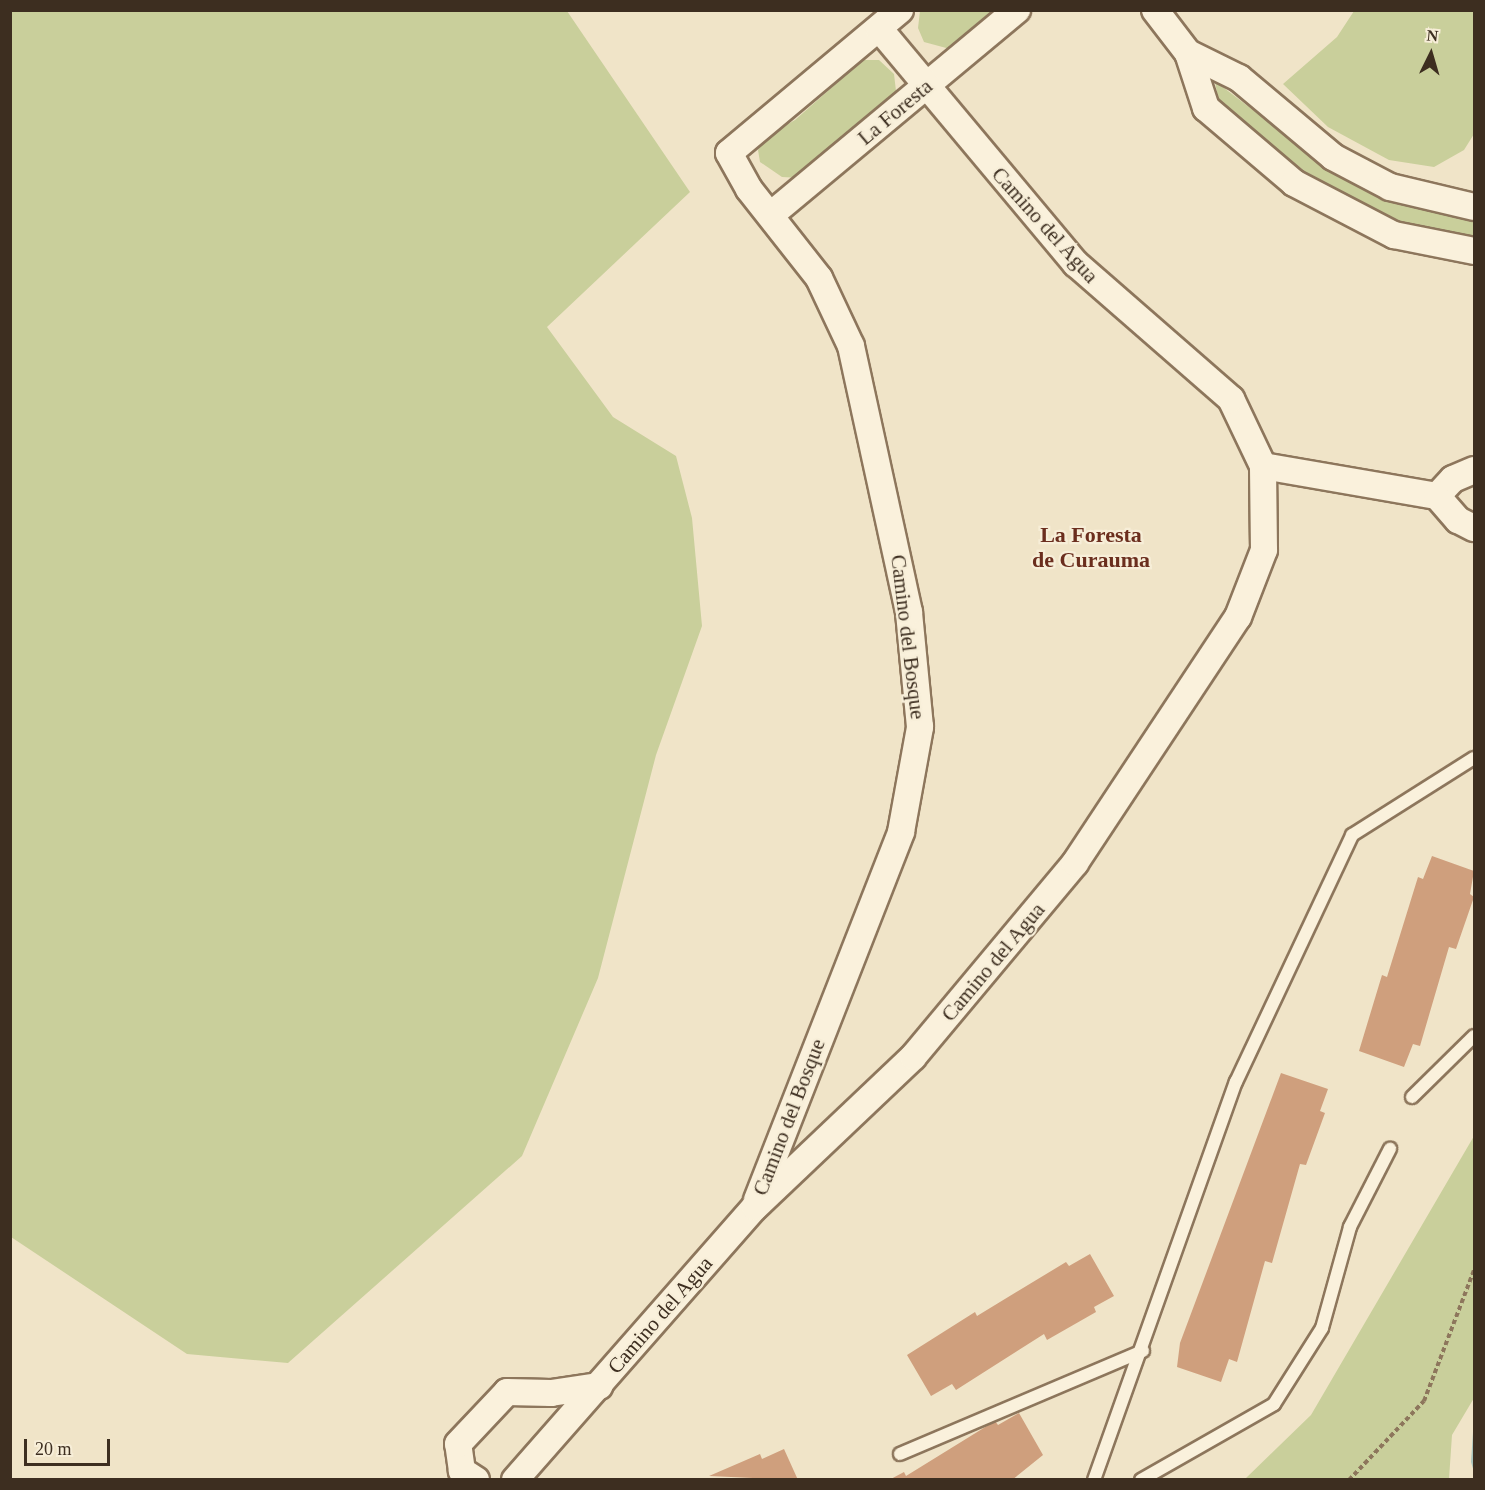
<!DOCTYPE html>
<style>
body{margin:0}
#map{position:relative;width:1485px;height:1490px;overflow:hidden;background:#f0e4c8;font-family:Georgia,serif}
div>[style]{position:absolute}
.green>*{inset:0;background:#c9cf9b}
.water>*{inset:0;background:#a9c4bc}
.building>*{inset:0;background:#cf9f7d}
.path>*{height:4px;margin-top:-2px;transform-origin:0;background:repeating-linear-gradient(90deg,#8d765c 0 4.5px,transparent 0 7.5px)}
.roads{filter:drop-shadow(2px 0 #8d765c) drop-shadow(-2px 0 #8d765c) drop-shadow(0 2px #8d765c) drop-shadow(0 -2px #8d765c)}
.lane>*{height:12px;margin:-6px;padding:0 6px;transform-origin:6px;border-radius:6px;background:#faf1dc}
.street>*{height:26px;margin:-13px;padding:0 13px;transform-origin:13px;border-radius:13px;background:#faf1dc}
span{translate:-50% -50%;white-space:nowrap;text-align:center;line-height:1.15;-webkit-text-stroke:4.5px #f7eed8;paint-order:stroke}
.street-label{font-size:21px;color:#3d2e20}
.neighbourhood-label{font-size:22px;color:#6b2e1e;font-weight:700}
.frame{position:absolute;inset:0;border:12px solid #3d2e20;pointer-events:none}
.north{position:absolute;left:1401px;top:24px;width:60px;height:60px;-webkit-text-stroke:4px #f7eed8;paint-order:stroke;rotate:5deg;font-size:16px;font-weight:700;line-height:24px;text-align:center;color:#3d2e20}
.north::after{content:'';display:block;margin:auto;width:21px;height:27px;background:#3d2e20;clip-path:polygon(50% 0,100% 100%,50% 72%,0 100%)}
.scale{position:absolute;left:24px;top:1439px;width:86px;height:27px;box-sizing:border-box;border:3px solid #3d2e20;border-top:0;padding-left:8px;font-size:18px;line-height:21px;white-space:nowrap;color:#3d2e20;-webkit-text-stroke:4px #f7eed8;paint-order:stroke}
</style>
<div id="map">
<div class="green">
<div style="clip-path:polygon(10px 11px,567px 11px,690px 192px,547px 327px,613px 417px,676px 456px,692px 518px,702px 626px,656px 755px,598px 978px,522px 1156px,288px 1363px,187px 1354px,11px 1237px)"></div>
<div style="clip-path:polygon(920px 11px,920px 10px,993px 11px,950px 49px,924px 42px,918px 28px)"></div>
<div style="clip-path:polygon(1354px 11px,1474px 11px,1474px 134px,1464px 150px,1434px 167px,1389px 160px,1328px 127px,1283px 84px,1337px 37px)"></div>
<div style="clip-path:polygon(863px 60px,879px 60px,894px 74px,896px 91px,889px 100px,801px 178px,782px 177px,760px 162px,758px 150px,765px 137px,795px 120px)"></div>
<div style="clip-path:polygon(1215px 81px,1310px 154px,1390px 198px,1474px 220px,1474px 239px,1400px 225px,1329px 190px,1232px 115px,1218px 99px)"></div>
<div style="clip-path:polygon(1474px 1136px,1474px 1398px,1452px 1435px,1449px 1479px,1245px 1479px,1311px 1415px)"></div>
</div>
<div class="water">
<div style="clip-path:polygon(1474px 1417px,1474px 1472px,1471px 1462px)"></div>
</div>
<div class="building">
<div style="clip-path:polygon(1432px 856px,1474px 871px,1470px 894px,1474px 897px,1456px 949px,1449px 947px,1420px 1046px,1413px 1044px,1404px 1067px,1359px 1051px,1382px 975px,1387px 977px,1418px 877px,1423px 879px)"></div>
<div style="clip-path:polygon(1281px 1073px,1328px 1089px,1320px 1111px,1325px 1113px,1306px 1165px,1300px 1164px,1272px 1263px,1265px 1261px,1237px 1362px,1229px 1359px,1221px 1382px,1177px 1367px,1180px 1343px)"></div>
<div style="clip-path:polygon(1090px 1254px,1114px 1296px,1094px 1307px,1096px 1312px,1047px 1340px,1044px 1334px,956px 1390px,952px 1384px,931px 1396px,907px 1355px,975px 1312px,977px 1316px,1066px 1262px,1069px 1266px)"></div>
<div style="clip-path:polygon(1019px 1413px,1043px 1455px,1012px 1480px,889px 1480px,904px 1472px,906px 1476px,995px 1421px,998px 1425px)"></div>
<div style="clip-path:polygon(784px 1449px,798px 1480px,709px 1476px,760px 1454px,762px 1459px)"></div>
</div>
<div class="path">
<div style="left:1349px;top:1480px;width:109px;rotate:-46.5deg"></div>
<div style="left:1424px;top:1401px;width:140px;rotate:-69.1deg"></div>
</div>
<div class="roads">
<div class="lane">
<div style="left:1412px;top:1097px;width:87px;rotate:-44.5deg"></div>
<div style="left:900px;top:1454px;width:264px;rotate:-23deg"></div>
<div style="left:1094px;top:1480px;width:423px;rotate:-70.4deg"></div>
<div style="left:1236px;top:1082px;width:273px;rotate:-64.8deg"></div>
<div style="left:1352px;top:835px;width:144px;rotate:-32.3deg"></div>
<div style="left:1141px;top:1480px;width:153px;rotate:-29.7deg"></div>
<div style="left:1274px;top:1404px;width:90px;rotate:-57.7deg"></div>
<div style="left:1322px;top:1328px;width:105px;rotate:-74.5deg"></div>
<div style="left:1350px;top:1227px;width:88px;rotate:-62.9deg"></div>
</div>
<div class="street">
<div style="left:1155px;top:10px;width:54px;rotate:52.5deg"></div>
<div style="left:1188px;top:53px;width:58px;rotate:71.9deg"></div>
<div style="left:1206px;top:108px;width:116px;rotate:40.4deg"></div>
<div style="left:1294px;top:183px;width:113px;rotate:27.5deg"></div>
<div style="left:1394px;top:235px;width:82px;rotate:11.3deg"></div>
<div style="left:1188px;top:53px;width:57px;rotate:26.1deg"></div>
<div style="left:1239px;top:78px;width:123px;rotate:40deg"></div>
<div style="left:1333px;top:157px;width:64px;rotate:27.8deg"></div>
<div style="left:1390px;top:187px;width:86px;rotate:13.4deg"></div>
<div style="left:772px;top:214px;width:319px;rotate:-39.8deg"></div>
<div style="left:1263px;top:466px;width:177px;rotate:9.8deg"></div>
<div style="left:1437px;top:496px;width:32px;rotate:49deg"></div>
<div style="left:1458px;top:520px;width:18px;rotate:27deg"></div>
<div style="left:1437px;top:496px;width:23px;rotate:-47deg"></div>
<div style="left:1453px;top:479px;width:23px;rotate:-23deg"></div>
<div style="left:757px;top:1200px;width:395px;rotate:-68.6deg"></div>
<div style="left:901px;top:832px;width:107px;rotate:-79.7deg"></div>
<div style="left:920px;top:727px;width:116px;rotate:-95.5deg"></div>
<div style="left:909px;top:612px;width:272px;rotate:-102.3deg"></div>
<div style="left:851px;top:346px;width:75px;rotate:-115.2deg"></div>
<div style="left:819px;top:278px;width:113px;rotate:-128.2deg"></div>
<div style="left:749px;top:189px;width:41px;rotate:-119.1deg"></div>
<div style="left:729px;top:153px;width:223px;rotate:-39.9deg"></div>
<div style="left:476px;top:1480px;width:17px;rotate:-147deg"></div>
<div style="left:462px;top:1471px;width:27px;rotate:-98deg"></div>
<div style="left:458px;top:1444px;width:71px;rotate:-46.7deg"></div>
<div style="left:507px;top:1392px;width:44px;rotate:1.3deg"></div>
<div style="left:551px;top:1393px;width:49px;rotate:-8.3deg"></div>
<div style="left:515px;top:1480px;width:363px;rotate:-48.7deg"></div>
<div style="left:755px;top:1207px;width:218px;rotate:-43.5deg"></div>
<div style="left:913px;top:1057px;width:253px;rotate:-50.1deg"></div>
<div style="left:1075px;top:863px;width:295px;rotate:-56.5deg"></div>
<div style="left:1238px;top:617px;width:72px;rotate:-68.8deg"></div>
<div style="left:1264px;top:550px;width:84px;rotate:-90.7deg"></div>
<div style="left:1263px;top:466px;width:74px;rotate:-115.5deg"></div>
<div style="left:1231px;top:399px;width:206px;rotate:-138.9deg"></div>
<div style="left:1076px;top:264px;width:307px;rotate:-129.9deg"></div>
</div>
</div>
<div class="street-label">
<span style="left:895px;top:112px;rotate:-40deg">La Foresta</span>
<span style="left:1045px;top:225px;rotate:48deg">Camino del Agua</span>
<span style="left:908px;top:637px;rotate:83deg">Camino del Bosque</span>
<span style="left:993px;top:962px;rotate:-50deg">Camino del Agua</span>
<span style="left:789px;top:1117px;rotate:-69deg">Camino del Bosque</span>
<span style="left:660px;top:1315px;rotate:-49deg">Camino del Agua</span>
</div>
<div class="neighbourhood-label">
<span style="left:1091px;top:547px">La Foresta<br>de Curauma</span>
</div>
<div class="frame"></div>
<div class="north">N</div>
<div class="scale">20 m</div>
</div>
